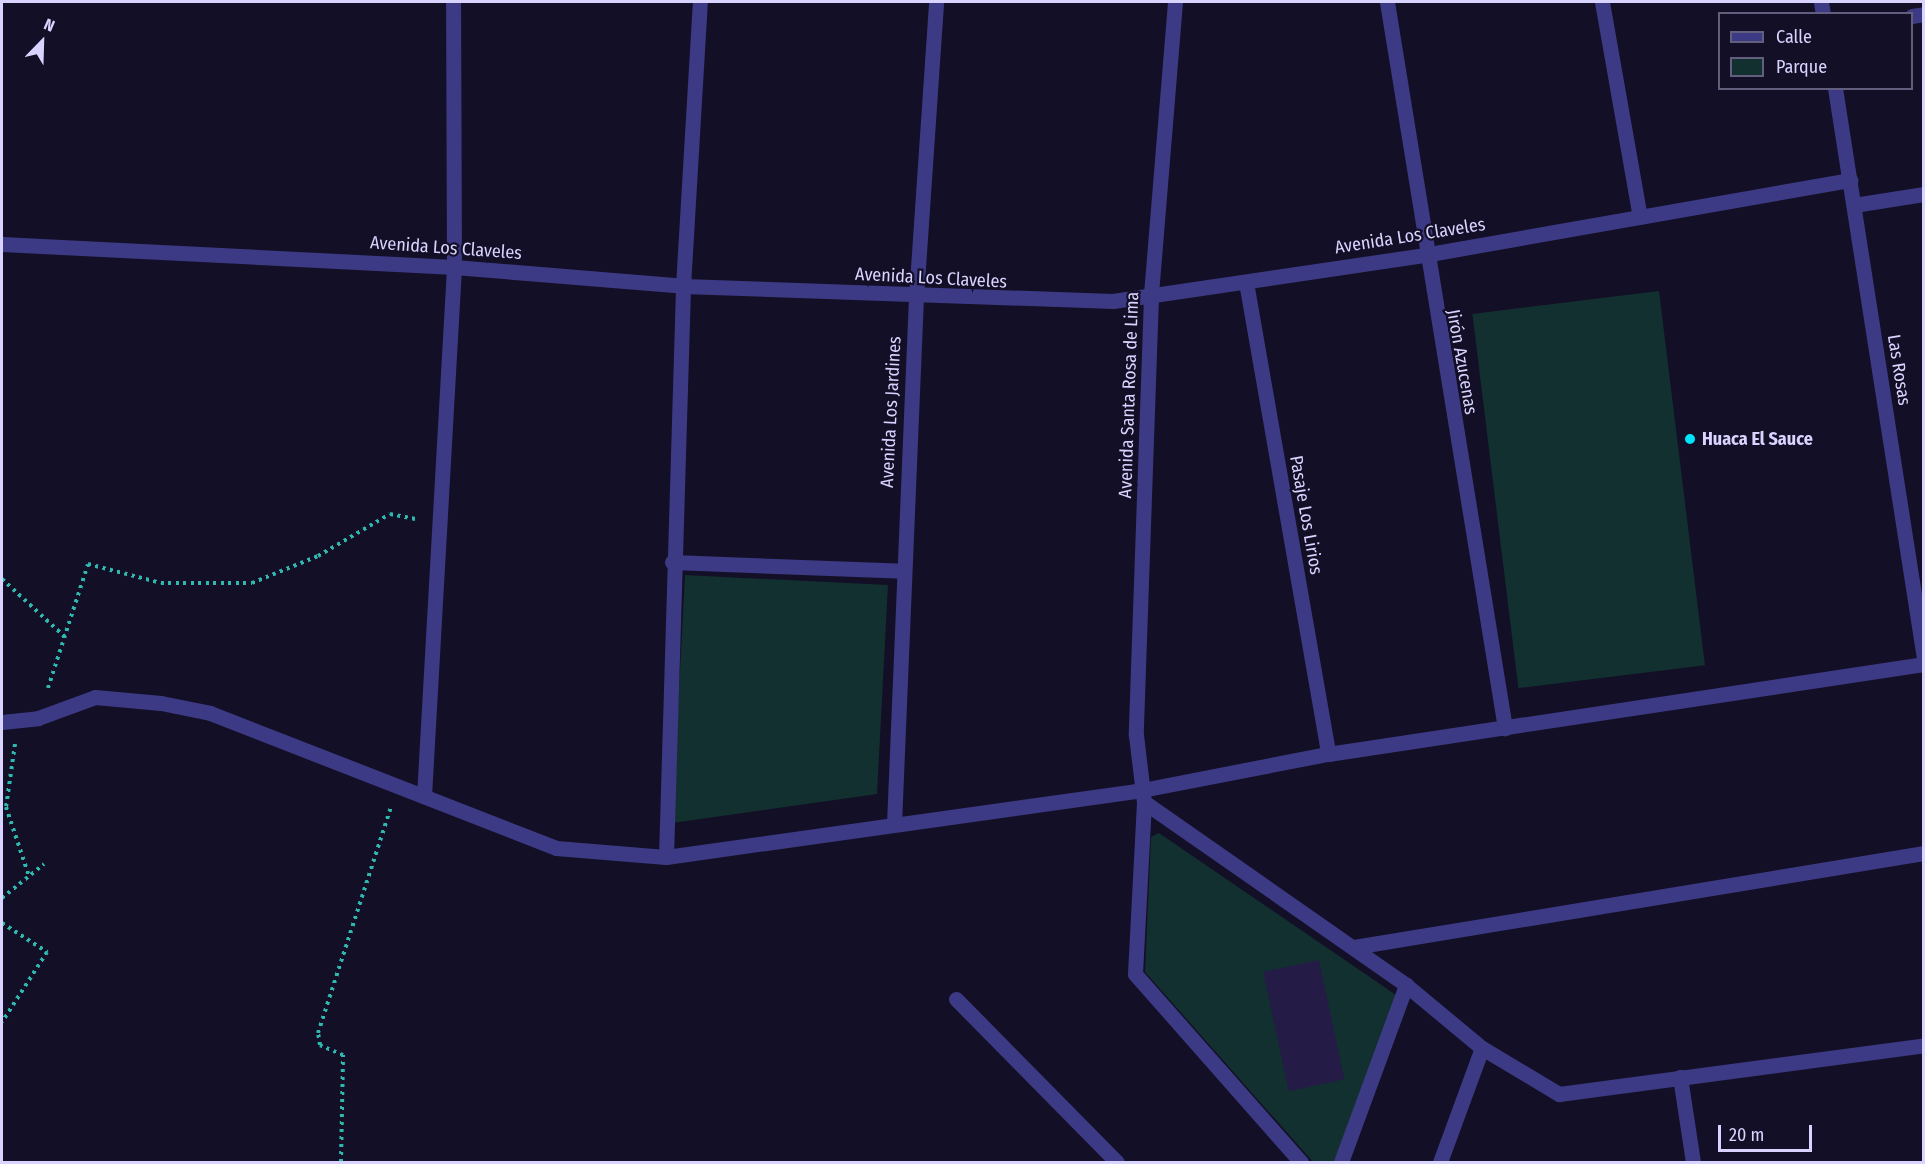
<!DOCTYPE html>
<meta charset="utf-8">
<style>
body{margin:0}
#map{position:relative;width:1925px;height:1164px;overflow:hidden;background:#130f26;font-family:"Fira Sans Condensed",sans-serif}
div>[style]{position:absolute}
.green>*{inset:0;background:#12302f;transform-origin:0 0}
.building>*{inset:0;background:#241b47;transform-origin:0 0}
.path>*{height:4px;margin-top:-2px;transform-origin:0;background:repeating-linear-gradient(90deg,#2fb8b0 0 3px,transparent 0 7.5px)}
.minor>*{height:15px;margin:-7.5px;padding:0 7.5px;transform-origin:7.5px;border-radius:7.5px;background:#3d3a85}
.dots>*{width:16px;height:16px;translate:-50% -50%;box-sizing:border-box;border:3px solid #130f26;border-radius:50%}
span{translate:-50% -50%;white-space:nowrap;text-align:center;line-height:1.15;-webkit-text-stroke:4.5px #130f26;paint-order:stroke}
.street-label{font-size:18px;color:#d9d4ff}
.poi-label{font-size:18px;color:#d9d4ff;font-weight:700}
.left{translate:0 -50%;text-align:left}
.frame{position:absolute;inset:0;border:3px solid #d9d4ff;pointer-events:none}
.legend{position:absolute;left:1718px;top:12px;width:195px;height:78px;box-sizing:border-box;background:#130f26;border:2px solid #625e7d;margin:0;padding:8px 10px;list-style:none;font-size:18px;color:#d9d4ff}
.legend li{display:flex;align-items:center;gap:12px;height:30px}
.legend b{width:30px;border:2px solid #625e7d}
.north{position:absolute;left:12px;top:12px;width:60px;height:60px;-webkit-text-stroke:4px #130f26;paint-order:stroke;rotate:23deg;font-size:16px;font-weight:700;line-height:24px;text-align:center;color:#d9d4ff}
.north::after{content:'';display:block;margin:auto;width:21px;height:27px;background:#d9d4ff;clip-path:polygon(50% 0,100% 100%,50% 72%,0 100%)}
.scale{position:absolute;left:1718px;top:1125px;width:94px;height:27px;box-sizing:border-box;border:3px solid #d9d4ff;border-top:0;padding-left:8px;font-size:18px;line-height:21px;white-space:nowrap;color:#d9d4ff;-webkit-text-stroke:4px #130f26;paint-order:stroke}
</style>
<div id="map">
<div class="green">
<div style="left:1659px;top:291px;width:377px;height:188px;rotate:83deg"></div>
<div style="clip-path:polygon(685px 575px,888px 585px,877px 794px,672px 823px)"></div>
<div style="clip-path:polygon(1159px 833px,1396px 995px,1335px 1162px,1313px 1162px,1145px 972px,1151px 837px)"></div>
</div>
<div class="building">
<div style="left:1319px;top:960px;width:122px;height:57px;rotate:78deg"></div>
</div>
<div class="path">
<div style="left:2px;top:579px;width:86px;rotate:42.6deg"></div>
<div style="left:48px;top:688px;width:130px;rotate:-72.1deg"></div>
<div style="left:88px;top:564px;width:75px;rotate:14.6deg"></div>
<div style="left:161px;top:583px;width:91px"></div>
<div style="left:252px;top:583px;width:71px;rotate:-22.2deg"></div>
<div style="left:318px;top:556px;width:83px;rotate:-30.3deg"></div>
<div style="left:390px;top:514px;width:26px;rotate:11deg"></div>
<div style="left:15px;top:744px;width:64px;rotate:98.1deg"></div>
<div style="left:6px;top:807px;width:73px;rotate:71.6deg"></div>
<div style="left:2px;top:898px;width:54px;rotate:-39deg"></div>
<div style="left:2px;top:923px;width:54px;rotate:32.8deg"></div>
<div style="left:47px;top:952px;width:83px;rotate:122.7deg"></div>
<div style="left:341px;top:1162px;width:107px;rotate:-88.9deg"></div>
<div style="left:343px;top:1055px;width:25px;rotate:-157deg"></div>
<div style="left:320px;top:1045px;width:12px;rotate:-99deg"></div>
<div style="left:318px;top:1033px;width:237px;rotate:-72.1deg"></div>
</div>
<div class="minor">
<div style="left:1175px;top:2px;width:295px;rotate:94.7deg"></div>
<div style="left:1151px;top:296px;width:439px;rotate:92deg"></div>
<div style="left:1136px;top:735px;width:67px;rotate:83.2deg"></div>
<div style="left:1144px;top:802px;width:320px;rotate:34.9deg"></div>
<div style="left:1406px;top:985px;width:99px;rotate:39.7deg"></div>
<div style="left:1482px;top:1048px;width:90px;rotate:30.9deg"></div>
<div style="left:1559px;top:1094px;width:368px;rotate:-7.6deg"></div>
<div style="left:1387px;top:2px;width:736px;rotate:80.77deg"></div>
<div style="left:1602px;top:2px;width:218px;rotate:80deg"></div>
<div style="left:1821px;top:2px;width:12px;rotate:81deg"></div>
<div style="left:1912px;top:16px;width:12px;rotate:-9deg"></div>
<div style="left:1835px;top:88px;width:577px;rotate:81.13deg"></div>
<div style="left:1854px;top:205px;width:71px;rotate:-8.9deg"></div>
<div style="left:2px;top:244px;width:453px;rotate:2.9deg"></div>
<div style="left:454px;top:267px;width:230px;rotate:4.7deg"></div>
<div style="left:683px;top:286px;width:430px;rotate:2deg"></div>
<div style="left:1113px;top:301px;width:314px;rotate:-8.4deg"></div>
<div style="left:1424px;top:255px;width:433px;rotate:-10deg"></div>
<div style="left:1246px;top:282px;width:479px;rotate:80.1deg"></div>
<div style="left:672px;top:562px;width:231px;rotate:2.2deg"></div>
<div style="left:2px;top:722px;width:36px;rotate:-6deg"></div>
<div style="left:38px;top:718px;width:61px;rotate:-20.2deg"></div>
<div style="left:95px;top:697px;width:66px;rotate:5.2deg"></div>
<div style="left:161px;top:703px;width:50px;rotate:11.5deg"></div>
<div style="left:210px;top:713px;width:371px;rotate:21.3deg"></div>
<div style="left:556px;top:848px;width:110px;rotate:4.7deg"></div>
<div style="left:666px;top:857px;width:481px;rotate:-8deg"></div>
<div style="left:1142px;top:790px;width:189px;rotate:-11deg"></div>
<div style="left:1328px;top:754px;width:603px;rotate:-8.59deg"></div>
<div style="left:424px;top:796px;width:530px;rotate:-86.75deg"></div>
<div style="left:454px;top:267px;width:265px;rotate:-90.2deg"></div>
<div style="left:1144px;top:802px;width:172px;rotate:93deg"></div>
<div style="left:1135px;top:974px;width:251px;rotate:48.6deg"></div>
<div style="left:894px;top:824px;width:527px;rotate:-87.61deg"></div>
<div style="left:916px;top:297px;width:296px;rotate:-86.1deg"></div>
<div style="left:666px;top:857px;width:571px;rotate:-88.29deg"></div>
<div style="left:683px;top:286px;width:285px;rotate:-86.6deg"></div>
<div style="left:1354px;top:947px;width:578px;rotate:-9.36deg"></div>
<div style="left:956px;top:999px;width:229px;rotate:45.4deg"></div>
<div style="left:1680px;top:1077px;width:86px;rotate:81.3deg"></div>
<div style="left:1341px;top:1162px;width:189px;rotate:-69.8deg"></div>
<div style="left:1440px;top:1162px;width:121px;rotate:-69.8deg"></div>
</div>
<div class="dots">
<div style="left:1690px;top:439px;background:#00e5ff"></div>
</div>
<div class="street-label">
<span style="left:1410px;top:236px;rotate:-9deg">Avenida Los Claveles</span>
<span style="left:446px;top:248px;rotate:4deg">Avenida Los Claveles</span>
<span style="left:931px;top:278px;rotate:3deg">Avenida Los Claveles</span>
<span style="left:1462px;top:362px;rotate:80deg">Jirón Azucenas</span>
<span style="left:1899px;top:370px;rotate:81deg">Las Rosas</span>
<span style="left:1129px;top:395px;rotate:-88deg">Avenida Santa Rosa de Lima</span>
<span style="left:891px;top:412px;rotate:-87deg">Avenida Los Jardines</span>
<span style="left:1306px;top:515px;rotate:80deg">Pasaje Los Lirios</span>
</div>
<div class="poi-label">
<span class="left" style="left:1702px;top:439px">Huaca El Sauce</span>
</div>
<div class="frame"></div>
<ul class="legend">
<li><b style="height:8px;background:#3d3a85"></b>Calle</li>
<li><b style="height:16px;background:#12302f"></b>Parque</li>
</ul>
<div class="north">N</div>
<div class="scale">20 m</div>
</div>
